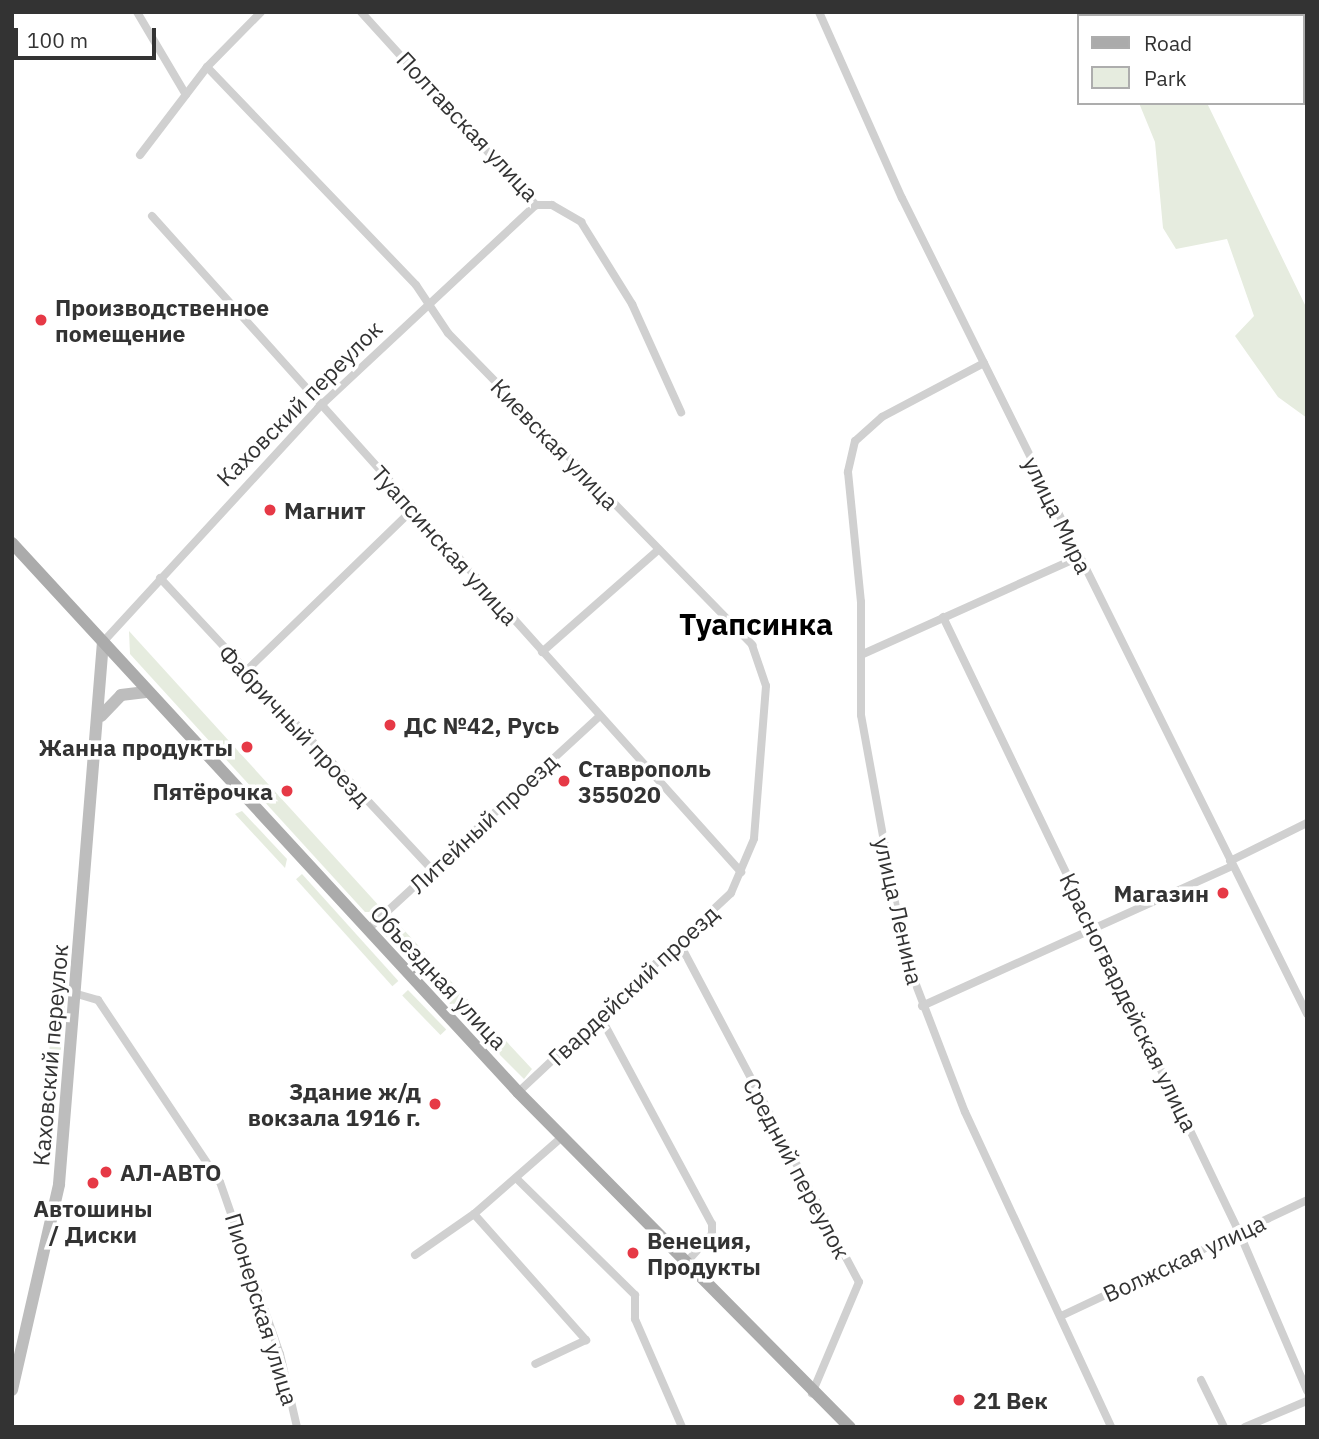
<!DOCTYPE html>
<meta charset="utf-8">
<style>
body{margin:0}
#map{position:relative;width:1319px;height:1439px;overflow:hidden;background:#fff;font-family:"IBM Plex Sans",sans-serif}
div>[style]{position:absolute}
.green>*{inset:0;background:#e6ecdf;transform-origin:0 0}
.minor>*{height:8px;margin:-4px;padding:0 4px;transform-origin:4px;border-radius:4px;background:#d0d0d0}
.secondary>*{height:12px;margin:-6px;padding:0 6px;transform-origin:6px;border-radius:6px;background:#bdbdbd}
.primary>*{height:12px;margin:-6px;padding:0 6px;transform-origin:6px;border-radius:6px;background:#ababab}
.dots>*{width:19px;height:19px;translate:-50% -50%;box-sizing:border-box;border:4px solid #fff;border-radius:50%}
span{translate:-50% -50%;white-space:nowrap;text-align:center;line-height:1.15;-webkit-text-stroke:7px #fff;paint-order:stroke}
.street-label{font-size:23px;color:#333}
.poi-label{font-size:23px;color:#333;font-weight:700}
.left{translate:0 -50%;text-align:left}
.right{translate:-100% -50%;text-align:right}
.district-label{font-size:30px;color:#000;font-weight:700}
.frame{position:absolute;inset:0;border:14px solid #333;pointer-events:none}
.legend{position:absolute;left:1077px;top:14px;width:228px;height:91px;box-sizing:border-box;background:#fff;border:2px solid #adadad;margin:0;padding:9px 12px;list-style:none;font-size:21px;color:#333}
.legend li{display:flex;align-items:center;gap:14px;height:35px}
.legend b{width:35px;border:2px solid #adadad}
.scale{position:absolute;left:14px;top:28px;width:142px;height:32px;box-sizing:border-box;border:4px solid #333;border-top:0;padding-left:9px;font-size:21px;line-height:24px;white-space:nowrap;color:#333;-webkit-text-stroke:5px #fff;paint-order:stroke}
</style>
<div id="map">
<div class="green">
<div style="left:1091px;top:12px;width:73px;height:4px"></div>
<div style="clip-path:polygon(1307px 12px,1307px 72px,1303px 64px)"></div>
<div style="clip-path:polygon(1139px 103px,1207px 103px,1307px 309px,1307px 418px,1278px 397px,1235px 336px,1254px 316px,1227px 239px,1176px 249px,1163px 228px,1155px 142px)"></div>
<div style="clip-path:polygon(129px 631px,381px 908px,377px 912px,365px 912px,130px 654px)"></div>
<div style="clip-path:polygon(242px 811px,287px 859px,285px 868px,235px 814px)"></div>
<div style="left:302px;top:874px;width:144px;height:8px;rotate:48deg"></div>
<div style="clip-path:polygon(393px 918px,469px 1001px,469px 1003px,450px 1004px,386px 936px,385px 926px)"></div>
<div style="left:408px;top:990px;width:55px;height:8px;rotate:46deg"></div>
<div style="clip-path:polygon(60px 1001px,65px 1003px,60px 1060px,54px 1059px,49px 1052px,54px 1006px)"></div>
<div style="clip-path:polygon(480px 1013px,532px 1069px,524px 1079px,472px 1027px)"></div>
</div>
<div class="minor">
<div style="left:137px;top:12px;width:96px;rotate:59.4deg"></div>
<div style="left:361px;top:12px;width:261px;rotate:47.8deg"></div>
<div style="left:536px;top:205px;width:16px"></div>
<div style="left:552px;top:205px;width:34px;rotate:30deg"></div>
<div style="left:581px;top:222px;width:97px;rotate:58.1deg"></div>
<div style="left:632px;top:304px;width:119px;rotate:65.6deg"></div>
<div style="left:819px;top:12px;width:204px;rotate:66deg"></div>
<div style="left:902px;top:198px;width:911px;rotate:63.6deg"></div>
<div style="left:1299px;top:16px;width:5px;rotate:-53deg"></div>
<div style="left:207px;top:67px;width:302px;rotate:46.2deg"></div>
<div style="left:416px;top:285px;width:58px;rotate:56.3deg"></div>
<div style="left:448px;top:333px;width:436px;rotate:45.7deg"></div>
<div style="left:752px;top:645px;width:43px;rotate:71.1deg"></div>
<div style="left:766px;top:686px;width:153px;rotate:94.5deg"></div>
<div style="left:754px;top:839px;width:59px;rotate:113.1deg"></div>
<div style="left:731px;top:893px;width:291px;rotate:136.9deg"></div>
<div style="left:1303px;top:75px;width:12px;rotate:70deg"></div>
<div style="left:140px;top:155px;width:111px;rotate:-52.7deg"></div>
<div style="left:207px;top:67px;width:77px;rotate:-45.5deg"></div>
<div style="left:152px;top:216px;width:882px;rotate:48.08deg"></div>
<div style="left:984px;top:363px;width:115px;rotate:152.1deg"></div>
<div style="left:882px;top:417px;width:36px;rotate:138deg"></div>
<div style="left:855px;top:441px;width:32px;rotate:103deg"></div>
<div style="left:848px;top:472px;width:131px;rotate:84.3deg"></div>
<div style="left:861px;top:602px;width:113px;rotate:90deg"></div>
<div style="left:861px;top:715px;width:245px;rotate:79.7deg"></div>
<div style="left:905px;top:956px;width:167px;rotate:69deg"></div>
<div style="left:965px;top:1112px;width:347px;rotate:65.1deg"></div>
<div style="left:160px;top:578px;width:399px;rotate:47deg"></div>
<div style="left:943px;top:617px;width:683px;rotate:64.3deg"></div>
<div style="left:1239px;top:1232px;width:173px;rotate:66.8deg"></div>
<div style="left:103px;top:642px;width:318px;rotate:-47.4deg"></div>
<div style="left:318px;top:408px;width:298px;rotate:-43deg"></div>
<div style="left:542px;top:652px;width:153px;rotate:-41.3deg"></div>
<div style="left:863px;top:654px;width:237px;rotate:-24.2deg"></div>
<div style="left:245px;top:672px;width:234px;rotate:-44.1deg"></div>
<div style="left:1230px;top:861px;width:86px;rotate:-26.3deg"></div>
<div style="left:367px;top:930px;width:316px;rotate:-42.6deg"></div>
<div style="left:681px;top:946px;width:380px;rotate:62.1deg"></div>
<div style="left:859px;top:1282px;width:121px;rotate:112.9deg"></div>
<div style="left:77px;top:994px;width:22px;rotate:16deg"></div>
<div style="left:98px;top:1000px;width:219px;rotate:56.2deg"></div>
<div style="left:220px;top:1182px;width:182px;rotate:70.8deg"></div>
<div style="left:280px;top:1354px;width:75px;rotate:76.9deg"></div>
<div style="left:922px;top:1006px;width:340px;rotate:-24.3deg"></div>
<div style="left:601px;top:1018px;width:234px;rotate:61.7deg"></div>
<div style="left:712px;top:1224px;width:10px;rotate:90deg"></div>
<div style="left:712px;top:1234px;width:42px;rotate:132.1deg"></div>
<div style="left:516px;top:1178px;width:167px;rotate:44.5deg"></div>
<div style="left:635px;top:1295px;width:24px;rotate:90deg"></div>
<div style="left:635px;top:1319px;width:118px;rotate:66.5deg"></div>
<div style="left:474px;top:1214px;width:169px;rotate:48.4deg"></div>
<div style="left:586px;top:1340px;width:56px;rotate:154.8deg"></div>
<div style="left:415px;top:1255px;width:72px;rotate:-34.8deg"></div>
<div style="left:474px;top:1214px;width:117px;rotate:-41.2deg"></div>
<div style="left:1061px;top:1316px;width:272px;rotate:-25.2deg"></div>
<div style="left:1201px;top:1380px;width:52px;rotate:63.9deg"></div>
<div style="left:1245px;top:1427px;width:67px;rotate:-22.8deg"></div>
</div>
<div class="secondary">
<div style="left:101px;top:716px;width:29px;rotate:-46deg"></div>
<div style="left:121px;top:695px;width:25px;rotate:-7deg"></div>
<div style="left:12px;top:1390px;width:211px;rotate:-77.1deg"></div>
<div style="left:59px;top:1184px;width:544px;rotate:-85.36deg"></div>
</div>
<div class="primary">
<div style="left:12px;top:543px;width:747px;rotate:47.33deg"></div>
<div style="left:518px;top:1092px;width:472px;rotate:45.3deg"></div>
</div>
<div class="dots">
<div style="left:41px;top:320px;background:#e63946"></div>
<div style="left:270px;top:510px;background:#e63946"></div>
<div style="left:390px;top:725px;background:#e63946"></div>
<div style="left:247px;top:747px;background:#e63946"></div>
<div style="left:564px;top:781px;background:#e63946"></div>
<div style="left:287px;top:791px;background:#e63946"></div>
<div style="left:1223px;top:893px;background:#e63946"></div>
<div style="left:435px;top:1104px;background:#e63946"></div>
<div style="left:106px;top:1172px;background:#e63946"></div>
<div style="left:93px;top:1183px;background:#e63946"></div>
<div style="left:633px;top:1253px;background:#e63946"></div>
<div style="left:959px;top:1400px;background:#e63946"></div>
</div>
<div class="street-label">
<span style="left:468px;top:126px;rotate:47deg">Полтавская улица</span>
<span style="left:299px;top:403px;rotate:-45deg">Каховский переулок</span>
<span style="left:555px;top:444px;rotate:46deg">Киевская улица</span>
<span style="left:1058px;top:515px;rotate:64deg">улица Мира</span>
<span style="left:445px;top:545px;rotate:48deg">Туапсинская улица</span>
<span style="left:295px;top:725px;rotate:47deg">Фабричный проезд</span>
<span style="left:483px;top:823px;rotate:-43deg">Литейный проезд</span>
<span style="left:899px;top:911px;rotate:77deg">улица Ленина</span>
<span style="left:439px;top:977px;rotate:47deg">Объездная улица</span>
<span style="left:633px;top:985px;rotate:-43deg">Гвардейский проезд</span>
<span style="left:1129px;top:1002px;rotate:64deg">Красногвардейская улица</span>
<span style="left:50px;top:1055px;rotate:-85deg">Каховский переулок</span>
<span style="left:797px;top:1168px;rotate:62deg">Средний переулок</span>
<span style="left:1184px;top:1258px;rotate:-25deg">Волжская улица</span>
<span style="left:262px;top:1309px;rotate:73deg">Пионерская улица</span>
</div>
<div class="poi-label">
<span class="left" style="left:55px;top:320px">Производственное<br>помещение</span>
<span class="left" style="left:284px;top:510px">Магнит</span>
<span class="left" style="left:404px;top:725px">ДС №42, Русь</span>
<span class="right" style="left:233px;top:747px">Жанна продукты</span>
<span class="left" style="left:578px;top:781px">Ставрополь<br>355020</span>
<span class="right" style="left:273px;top:791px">Пятёрочка</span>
<span class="right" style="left:1209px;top:893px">Магазин</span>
<span class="right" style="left:421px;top:1104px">Здание ж/д<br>вокзала 1916 г.</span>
<span class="left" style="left:120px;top:1172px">АЛ-АВТО</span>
<span style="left:93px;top:1221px">Автошины<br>/ Диски</span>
<span class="left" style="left:647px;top:1253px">Венеция,<br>Продукты</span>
<span class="left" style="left:973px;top:1400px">21 Век</span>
</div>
<div class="district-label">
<span style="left:756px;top:624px">Туапсинка</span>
</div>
<div class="frame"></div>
<ul class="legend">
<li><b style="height:9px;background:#ababab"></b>Road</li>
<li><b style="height:19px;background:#e6ecdf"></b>Park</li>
</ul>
<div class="scale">100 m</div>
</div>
